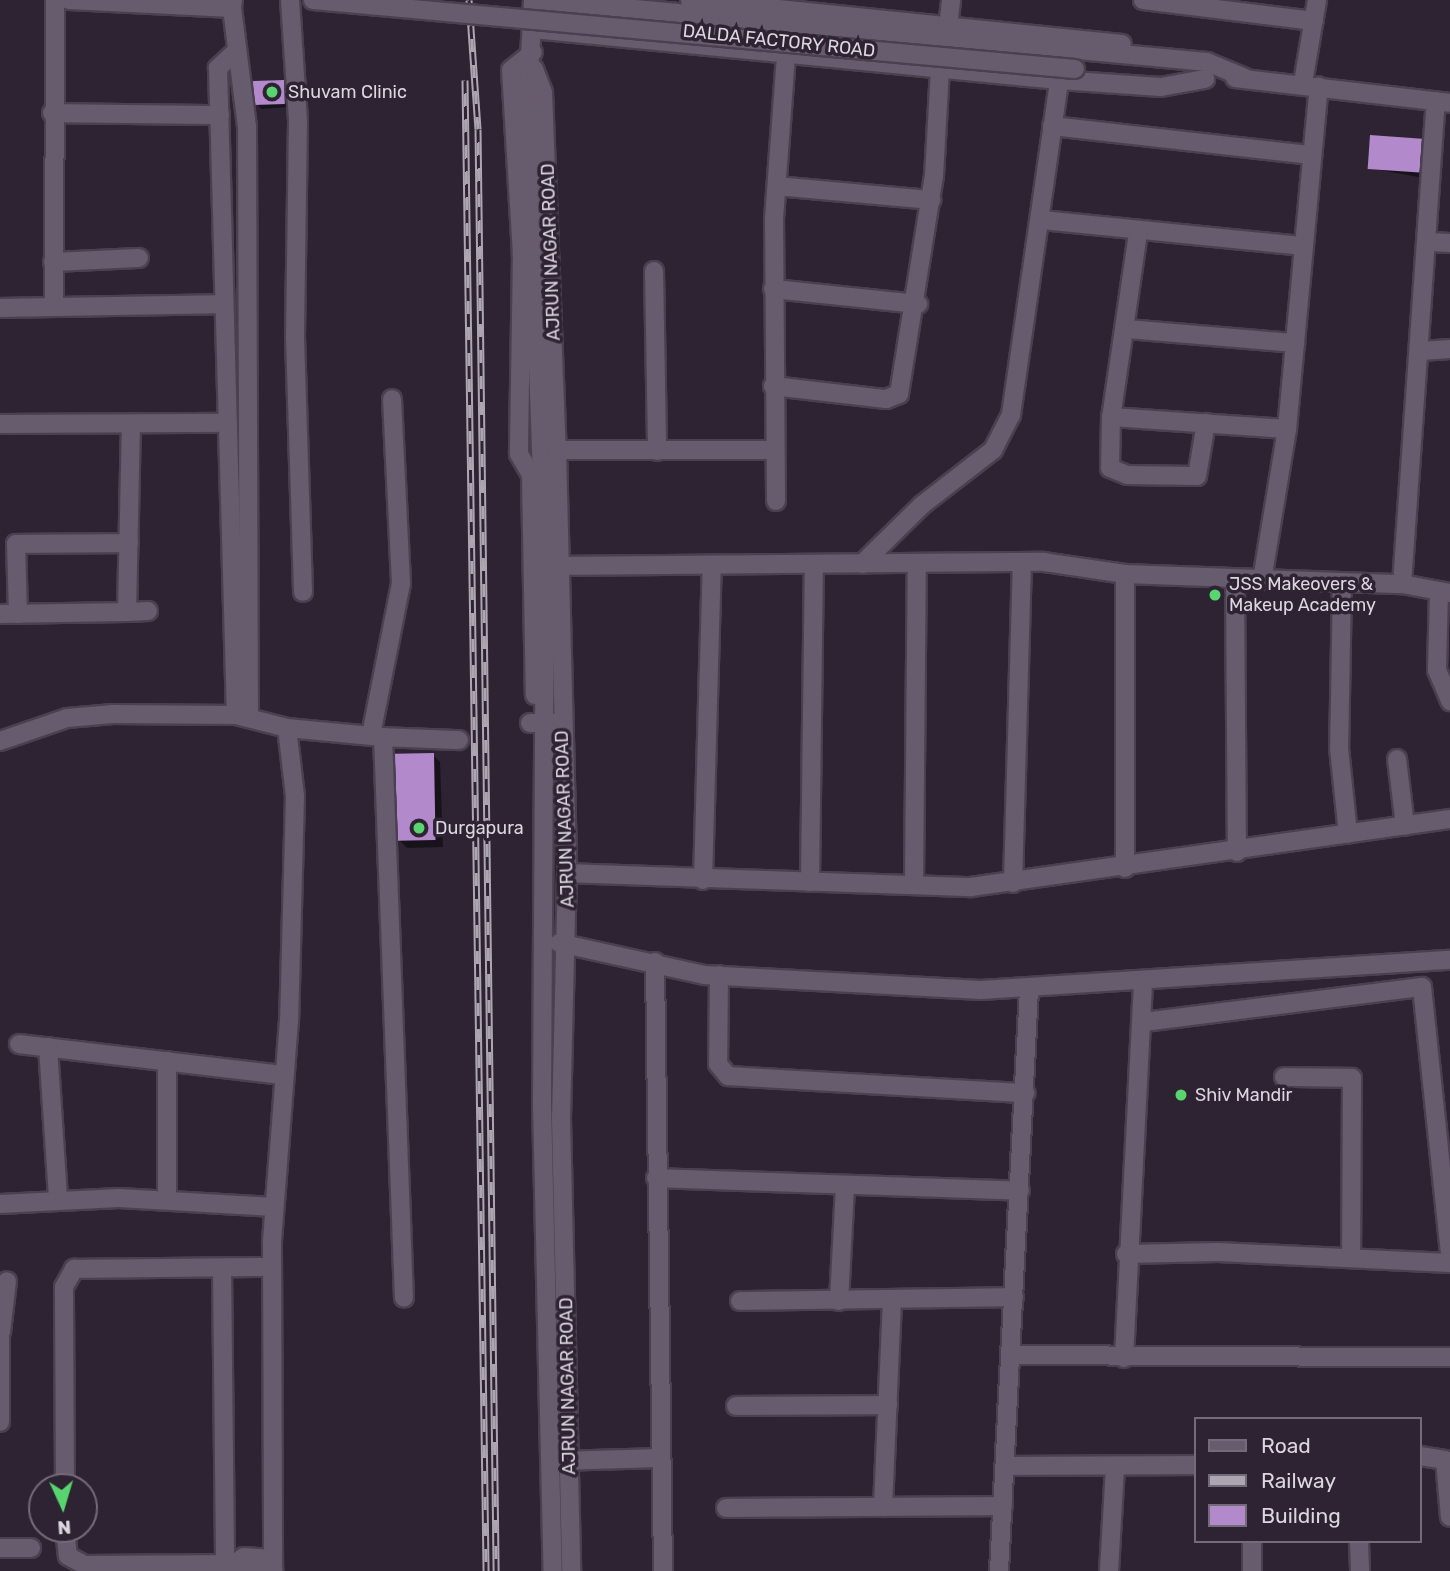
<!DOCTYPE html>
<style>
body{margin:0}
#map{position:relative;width:1450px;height:1571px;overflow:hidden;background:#2d2333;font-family:Rubik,sans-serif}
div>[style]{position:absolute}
.shadow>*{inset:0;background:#0007}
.building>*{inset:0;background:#b289ca;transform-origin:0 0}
.roads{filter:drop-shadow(2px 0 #49414e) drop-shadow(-2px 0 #49414e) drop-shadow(0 2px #49414e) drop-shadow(0 -2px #49414e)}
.minor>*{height:18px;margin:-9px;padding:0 9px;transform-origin:9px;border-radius:9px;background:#675b6e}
.rail>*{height:7px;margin-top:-3.5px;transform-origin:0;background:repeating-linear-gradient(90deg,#2d2333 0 13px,#ada6b2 0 26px);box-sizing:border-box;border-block:2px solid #ada6b2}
.bridges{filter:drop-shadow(2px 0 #49414e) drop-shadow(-2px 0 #49414e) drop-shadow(0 2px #49414e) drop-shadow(0 -2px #49414e)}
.minor-bridge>*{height:18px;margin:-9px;padding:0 9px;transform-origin:9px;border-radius:9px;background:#675b6e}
.dots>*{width:19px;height:19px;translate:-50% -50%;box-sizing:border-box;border:4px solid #2d2333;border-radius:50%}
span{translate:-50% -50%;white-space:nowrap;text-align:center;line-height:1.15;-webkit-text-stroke:7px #2d2333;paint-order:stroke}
.street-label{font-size:18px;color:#dcd6e1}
.poi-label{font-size:18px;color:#dcd6e1}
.left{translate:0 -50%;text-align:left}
.legend{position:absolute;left:1194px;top:1417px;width:228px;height:126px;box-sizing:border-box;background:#2d2333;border:2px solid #736b79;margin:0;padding:9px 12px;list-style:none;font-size:21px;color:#dcd6e1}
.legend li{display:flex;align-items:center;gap:14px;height:35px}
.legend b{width:35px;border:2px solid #736b79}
.north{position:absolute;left:28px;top:1473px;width:70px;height:70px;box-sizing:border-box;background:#2d2333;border:2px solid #736b79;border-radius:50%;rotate:176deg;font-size:19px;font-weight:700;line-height:28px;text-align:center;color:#dcd6e1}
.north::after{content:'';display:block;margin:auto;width:24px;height:32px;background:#59d56f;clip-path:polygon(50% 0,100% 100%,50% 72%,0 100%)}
</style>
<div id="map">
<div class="shadow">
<div style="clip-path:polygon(283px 81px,288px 107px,261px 109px,258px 105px)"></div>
<div style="clip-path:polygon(1421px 141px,1424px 178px,1369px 168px)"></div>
<div style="clip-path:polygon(433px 755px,440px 762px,443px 847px,407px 848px,400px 841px)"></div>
</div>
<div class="building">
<div style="left:284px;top:80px;width:24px;height:31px;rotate:88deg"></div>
<div style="left:1370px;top:135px;width:52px;height:34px;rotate:4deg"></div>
<div style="left:434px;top:753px;width:87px;height:39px;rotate:89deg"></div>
</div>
<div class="roads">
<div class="minor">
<div style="left:69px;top:0;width:163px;rotate:2.8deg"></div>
<div style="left:232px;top:8px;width:8px;rotate:-83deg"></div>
<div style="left:290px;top:0;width:121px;rotate:86.2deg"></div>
<div style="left:298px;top:121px;width:216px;rotate:90.8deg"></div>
<div style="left:295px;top:337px;width:255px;rotate:88.2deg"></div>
<div style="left:533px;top:0;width:94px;rotate:93deg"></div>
<div style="left:528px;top:94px;width:472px;rotate:87.9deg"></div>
<div style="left:545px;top:566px;width:538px;rotate:90.32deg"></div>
<div style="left:542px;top:1104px;width:467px;rotate:88.7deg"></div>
<div style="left:538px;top:0;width:672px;rotate:5.29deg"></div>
<div style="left:1207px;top:62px;width:41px;rotate:22.8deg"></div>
<div style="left:690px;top:0;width:434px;rotate:5.8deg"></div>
<div style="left:1143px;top:0;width:172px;rotate:7deg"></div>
<div style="left:232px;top:8px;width:119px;rotate:82.8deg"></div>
<div style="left:247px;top:126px;width:591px;rotate:89.81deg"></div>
<div style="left:948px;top:26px;width:26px;rotate:-83deg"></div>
<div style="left:533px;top:29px;width:528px;rotate:5.54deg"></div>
<div style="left:1059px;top:80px;width:102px;rotate:3.9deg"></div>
<div style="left:1161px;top:87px;width:45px;rotate:-10.3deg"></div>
<div style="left:233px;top:54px;width:21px;rotate:137deg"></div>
<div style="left:218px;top:68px;width:647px;rotate:88.41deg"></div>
<div style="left:534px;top:69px;width:25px;rotate:69deg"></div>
<div style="left:543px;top:92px;width:358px;rotate:87.8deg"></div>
<div style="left:557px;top:450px;width:423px;rotate:88.6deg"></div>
<div style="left:567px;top:873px;width:245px;rotate:91.4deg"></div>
<div style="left:561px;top:1118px;width:453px;rotate:88.7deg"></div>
<div style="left:1235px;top:78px;width:216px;rotate:6.6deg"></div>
<div style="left:1303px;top:83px;width:84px;rotate:-80.4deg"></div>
<div style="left:52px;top:113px;width:168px;rotate:0.7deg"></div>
<div style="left:1052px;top:126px;width:261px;rotate:6.4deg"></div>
<div style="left:777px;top:186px;width:155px;rotate:5.2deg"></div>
<div style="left:1042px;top:220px;width:263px;rotate:5.7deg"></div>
<div style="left:1138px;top:233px;width:186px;rotate:98.3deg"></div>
<div style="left:1111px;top:417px;width:51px;rotate:91.1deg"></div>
<div style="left:1110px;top:468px;width:18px;rotate:22deg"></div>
<div style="left:1127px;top:475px;width:70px;rotate:0.8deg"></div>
<div style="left:1197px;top:476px;width:54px;rotate:-80.4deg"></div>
<div style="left:1430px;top:242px;width:20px;rotate:3deg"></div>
<div style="left:522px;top:255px;width:199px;rotate:90.9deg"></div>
<div style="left:519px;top:454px;width:24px;rotate:60deg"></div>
<div style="left:531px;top:475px;width:220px;rotate:89deg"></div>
<div style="left:532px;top:261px;width:12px;rotate:-149deg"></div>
<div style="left:522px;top:255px;width:185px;rotate:-93.4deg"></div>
<div style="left:511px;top:70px;width:28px;rotate:-39deg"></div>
<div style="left:53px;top:262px;width:86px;rotate:-2.7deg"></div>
<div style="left:654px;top:271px;width:180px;rotate:89deg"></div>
<div style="left:773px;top:289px;width:146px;rotate:5.9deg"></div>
<div style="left:54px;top:307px;width:307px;rotate:-89.8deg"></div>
<div style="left:0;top:308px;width:223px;rotate:-1deg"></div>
<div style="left:1127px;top:329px;width:169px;rotate:4.8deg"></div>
<div style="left:1421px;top:351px;width:29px;rotate:-4deg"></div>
<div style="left:773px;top:386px;width:114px;rotate:6.6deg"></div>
<div style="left:886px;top:399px;width:14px;rotate:-21deg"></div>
<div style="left:899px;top:394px;width:221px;rotate:-80.9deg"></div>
<div style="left:934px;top:176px;width:107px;rotate:-86.8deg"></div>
<div style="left:1111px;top:417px;width:176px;rotate:3.9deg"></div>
<div style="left:0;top:424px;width:228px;rotate:-0.3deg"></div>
<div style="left:557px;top:450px;width:218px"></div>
<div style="left:776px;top:501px;width:282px;rotate:-90.4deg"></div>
<div style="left:774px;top:219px;width:164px;rotate:-85.8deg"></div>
<div style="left:862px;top:564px;width:84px;rotate:-44.5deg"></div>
<div style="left:922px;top:505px;width:90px;rotate:-37.8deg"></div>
<div style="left:993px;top:450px;width:39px;rotate:-63deg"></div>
<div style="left:1011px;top:415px;width:338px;rotate:-81.8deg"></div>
<div style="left:549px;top:566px;width:495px;rotate:-0.5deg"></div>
<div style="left:1044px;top:562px;width:82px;rotate:8.4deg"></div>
<div style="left:1125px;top:574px;width:277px;rotate:2.1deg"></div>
<div style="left:1402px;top:584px;width:49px;rotate:10.6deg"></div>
<div style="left:1235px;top:580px;width:272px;rotate:89.6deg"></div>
<div style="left:1262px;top:580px;width:153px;rotate:-80.6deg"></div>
<div style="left:1287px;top:429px;width:344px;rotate:-84.7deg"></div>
<div style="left:1342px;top:584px;width:164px;rotate:91deg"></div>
<div style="left:1339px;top:748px;width:86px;rotate:84deg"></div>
<div style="left:1402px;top:584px;width:484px;rotate:-86deg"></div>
<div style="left:1439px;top:592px;width:78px;rotate:91.5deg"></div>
<div style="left:1437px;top:670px;width:34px;rotate:67deg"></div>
<div style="left:127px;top:612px;width:21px;rotate:-3deg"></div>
<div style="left:0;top:614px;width:127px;rotate:-0.9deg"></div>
<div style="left:127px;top:612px;width:187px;rotate:-88.8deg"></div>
<div style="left:18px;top:614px;width:70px;rotate:-91.6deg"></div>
<div style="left:16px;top:544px;width:113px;rotate:-0.5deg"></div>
<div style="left:530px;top:723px;width:28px"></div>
<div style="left:287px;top:728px;width:96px;rotate:5.4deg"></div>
<div style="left:383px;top:737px;width:561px;rotate:87.86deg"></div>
<div style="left:371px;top:735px;width:155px;rotate:-78.8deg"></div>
<div style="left:401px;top:583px;width:184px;rotate:-92.8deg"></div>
<div style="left:383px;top:737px;width:76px;rotate:2.3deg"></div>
<div style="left:0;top:741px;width:71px;rotate:-18.9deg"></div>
<div style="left:67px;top:718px;width:46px;rotate:-5deg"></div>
<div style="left:113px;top:714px;width:123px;rotate:0.5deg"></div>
<div style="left:236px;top:715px;width:53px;rotate:14.3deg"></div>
<div style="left:287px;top:728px;width:68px;rotate:83.3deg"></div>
<div style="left:295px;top:796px;width:224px;rotate:91.5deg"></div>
<div style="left:289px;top:1020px;width:224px;rotate:94.4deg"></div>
<div style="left:272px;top:1243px;width:328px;rotate:89.8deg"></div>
<div style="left:1397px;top:759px;width:67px;rotate:83.2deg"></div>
<div style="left:1125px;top:868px;width:294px;rotate:-90deg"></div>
<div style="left:567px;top:873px;width:404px;rotate:2deg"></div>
<div style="left:971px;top:887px;width:484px;rotate:-8.1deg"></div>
<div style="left:703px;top:880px;width:313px;rotate:-88.4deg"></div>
<div style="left:810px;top:882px;width:316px;rotate:-89.3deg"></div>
<div style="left:1013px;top:883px;width:320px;rotate:-88.4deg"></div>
<div style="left:914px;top:885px;width:322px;rotate:-89.5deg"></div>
<div style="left:559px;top:943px;width:148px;rotate:12.4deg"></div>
<div style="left:704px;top:975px;width:277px;rotate:3.1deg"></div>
<div style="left:981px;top:990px;width:470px;rotate:-3.7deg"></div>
<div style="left:655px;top:962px;width:609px;rotate:89.25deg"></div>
<div style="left:719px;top:975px;width:89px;rotate:90.6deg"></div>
<div style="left:718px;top:1064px;width:16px;rotate:50deg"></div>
<div style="left:728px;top:1076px;width:298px;rotate:3.3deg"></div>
<div style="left:1144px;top:1022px;width:280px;rotate:-7.2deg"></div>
<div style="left:1422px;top:987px;width:266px;rotate:84deg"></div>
<div style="left:19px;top:1044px;width:267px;rotate:6.7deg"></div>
<div style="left:48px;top:1047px;width:152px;rotate:86.2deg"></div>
<div style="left:167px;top:1061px;width:138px;rotate:90deg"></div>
<div style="left:1284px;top:1077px;width:68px;rotate:0.8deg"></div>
<div style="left:1352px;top:1078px;width:180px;rotate:90.3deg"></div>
<div style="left:656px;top:1178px;width:364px;rotate:2deg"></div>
<div style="left:0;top:1204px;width:119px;rotate:-2.9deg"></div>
<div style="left:119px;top:1198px;width:155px;rotate:3.3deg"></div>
<div style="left:1126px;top:1254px;width:92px;rotate:-1.2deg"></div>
<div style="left:1218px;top:1252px;width:232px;rotate:2.7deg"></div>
<div style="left:222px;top:1269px;width:295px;rotate:89.4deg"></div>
<div style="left:740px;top:1301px;width:274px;rotate:-0.8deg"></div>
<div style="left:839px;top:1301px;width:113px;rotate:-87deg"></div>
<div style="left:0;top:1331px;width:91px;rotate:90deg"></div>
<div style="left:1px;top:1332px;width:51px;rotate:-83.3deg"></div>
<div style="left:1011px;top:1355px;width:439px;rotate:0.3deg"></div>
<div style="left:1124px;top:1358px;width:376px;rotate:-87.1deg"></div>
<div style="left:736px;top:1406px;width:152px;rotate:-0.4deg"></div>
<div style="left:1420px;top:1456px;width:25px;rotate:9deg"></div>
<div style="left:1445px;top:1460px;width:57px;rotate:85deg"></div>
<div style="left:558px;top:1461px;width:102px;rotate:-1.7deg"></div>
<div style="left:1005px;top:1466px;width:191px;rotate:-0.3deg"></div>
<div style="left:65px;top:1487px;width:200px;rotate:-90.3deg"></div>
<div style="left:64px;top:1287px;width:21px;rotate:-61deg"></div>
<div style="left:74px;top:1269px;width:198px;rotate:-0.6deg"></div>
<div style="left:883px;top:1507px;width:208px;rotate:-87.5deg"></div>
<div style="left:726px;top:1508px;width:277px;rotate:-0.4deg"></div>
<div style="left:65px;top:1529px;width:27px;rotate:84deg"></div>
<div style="left:68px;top:1556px;width:18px;rotate:29deg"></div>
<div style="left:84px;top:1565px;width:150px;rotate:-0.4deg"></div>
<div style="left:234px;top:1564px;width:40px;rotate:10deg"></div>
<div style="left:1359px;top:1541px;width:30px;rotate:88deg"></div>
<div style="left:0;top:1548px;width:31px"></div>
<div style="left:234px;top:1564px;width:12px;rotate:-35deg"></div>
<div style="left:244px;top:1557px;width:29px;rotate:4deg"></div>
<div style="left:999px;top:1571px;width:583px;rotate:-87.05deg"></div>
<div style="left:1109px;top:1571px;width:105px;rotate:-86.7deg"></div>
<div style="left:1252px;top:1571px;width:30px;rotate:-90deg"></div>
</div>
</div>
<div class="rail">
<div style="left:469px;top:0;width:129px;rotate:86deg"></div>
<div style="left:478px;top:129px;width:1442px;rotate:89.28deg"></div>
<div style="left:465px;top:80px;width:1491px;rotate:89.19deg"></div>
</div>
<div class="bridges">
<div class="minor-bridge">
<div style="left:313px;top:0;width:765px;rotate:5.17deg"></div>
</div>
</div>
<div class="dots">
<div style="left:272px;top:92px;background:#59d56f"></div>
<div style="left:1215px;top:595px;background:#59d56f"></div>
<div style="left:419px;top:828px;background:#59d56f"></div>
<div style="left:1181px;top:1095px;background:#59d56f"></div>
</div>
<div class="street-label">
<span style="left:779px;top:41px;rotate:6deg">DALDA FACTORY ROAD</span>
<span style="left:551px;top:252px;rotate:-92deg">AJRUN NAGAR ROAD</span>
<span style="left:565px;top:819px;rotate:-92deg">AJRUN NAGAR ROAD</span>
<span style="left:568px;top:1386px;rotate:-91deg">AJRUN NAGAR ROAD</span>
</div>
<div class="poi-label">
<span class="left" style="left:288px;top:92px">Shuvam Clinic</span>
<span class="left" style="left:1229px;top:595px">JSS Makeovers &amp;<br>Makeup Academy</span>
<span class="left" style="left:435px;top:828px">Durgapura</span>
<span class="left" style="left:1195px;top:1095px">Shiv Mandir</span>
</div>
<ul class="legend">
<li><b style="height:9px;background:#675b6e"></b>Road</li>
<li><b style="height:9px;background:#ada6b2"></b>Railway</li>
<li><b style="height:19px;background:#b289ca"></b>Building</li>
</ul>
<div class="north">N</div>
</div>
